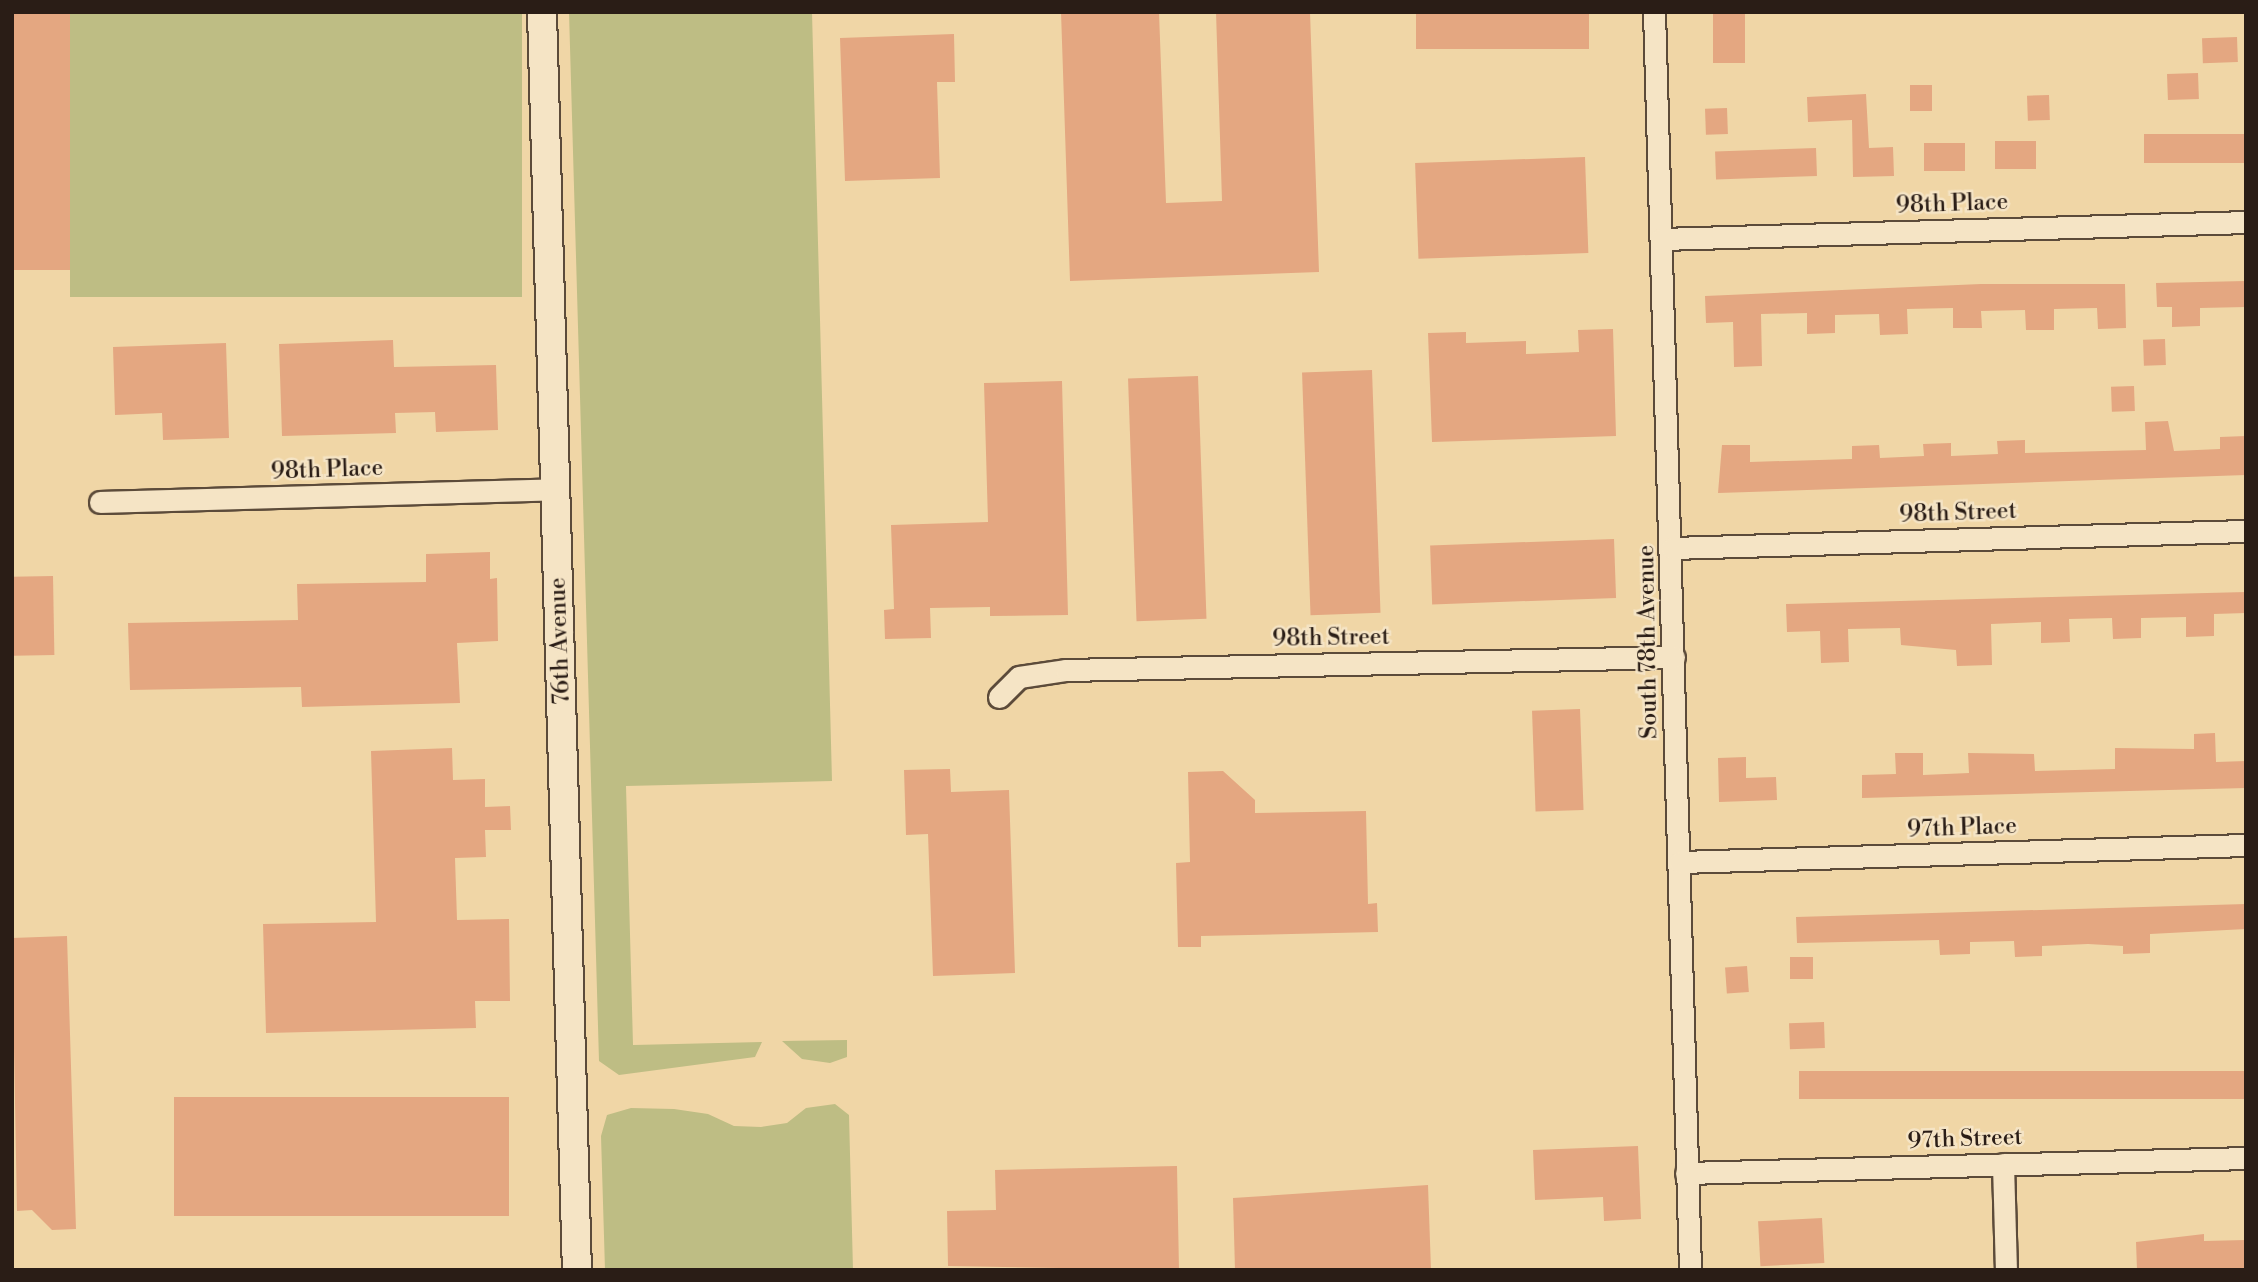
<!DOCTYPE html>
<style>
body{margin:0}
#map{position:relative;width:2258px;height:1282px;overflow:hidden;background:#f0d6a6;font-family:"Libre Bodoni",serif}
div>[style]{position:absolute}
.green>*{inset:0;background:#bebd84;transform-origin:0 0}
.building>*{inset:0;background:#e4a781;transform-origin:0 0}
.roads{filter:drop-shadow(2px 0 #5c4b3a) drop-shadow(-2px 0 #5c4b3a) drop-shadow(0 2px #5c4b3a) drop-shadow(0 -2px #5c4b3a)}
.street>*{height:21px;margin:-10.5px;padding:0 10.5px;transform-origin:10.5px;border-radius:10.5px;background:#f5e4c5}
.secondary>*{height:28px;margin:-14px;padding:0 14px;transform-origin:14px;border-radius:14px;background:#f5e4c5}
span{translate:-50% -50%;white-space:nowrap;text-align:center;line-height:1.15;-webkit-text-stroke:5px #f5e4c5;paint-order:stroke}
.street-label{font-size:23px;color:#2a1d16}
.frame{position:absolute;inset:0;border:14px solid #2a1d16;pointer-events:none}
</style>
<div id="map">
<div class="green">
<div style="left:70px;top:12px;width:452px;height:285px"></div>
<div style="clip-path:polygon(569px 12px,812px 12px,832px 781px,626px 786px,633px 1045px,762px 1042px,755px 1057px,619px 1075px,599px 1061px)"></div>
<div style="clip-path:polygon(847px 1040px,847px 1057px,830px 1063px,802px 1059px,782px 1041px)"></div>
<div style="clip-path:polygon(835px 1104px,849px 1115px,853px 1270px,605px 1270px,601px 1136px,607px 1115px,631px 1108px,674px 1109px,708px 1114px,734px 1126px,761px 1127px,787px 1123px,806px 1108px)"></div>
</div>
<div class="building">
<div style="left:12px;top:12px;width:58px;height:258px"></div>
<div style="clip-path:polygon(1061px 12px,1159px 12px,1166px 203px,1222px 201px,1216px 12px,1310px 12px,1319px 272px,1070px 281px)"></div>
<div style="left:1416px;top:12px;width:173px;height:37px"></div>
<div style="left:1713px;top:12px;width:32px;height:51px"></div>
<div style="clip-path:polygon(954px 34px,955px 82px,937px 82px,940px 178px,845px 181px,840px 38px)"></div>
<div style="left:2237px;top:37px;width:25px;height:35px;rotate:88deg"></div>
<div style="left:2198px;top:73px;width:26px;height:31px;rotate:88deg"></div>
<div style="left:1910px;top:85px;width:22px;height:26px"></div>
<div style="clip-path:polygon(1866px 94px,1869px 148px,1893px 147px,1894px 176px,1853px 177px,1852px 120px,1808px 122px,1807px 97px)"></div>
<div style="left:2049px;top:95px;width:25px;height:22px;rotate:88deg"></div>
<div style="left:1727px;top:108px;width:26px;height:22px;rotate:88deg"></div>
<div style="left:2246px;top:134px;width:29px;height:102px;rotate:90deg"></div>
<div style="left:2036px;top:141px;width:28px;height:41px;rotate:90deg"></div>
<div style="left:1965px;top:143px;width:28px;height:41px;rotate:90deg"></div>
<div style="left:1816px;top:148px;width:28px;height:101px;rotate:88deg"></div>
<div style="left:1585px;top:157px;width:96px;height:170px;rotate:88deg"></div>
<div style="clip-path:polygon(2246px 281px,2246px 307px,2200px 308px,2200px 326px,2172px 327px,2172px 307px,2157px 307px,2156px 283px)"></div>
<div style="clip-path:polygon(1981px 284px,2125px 284px,2126px 328px,2098px 329px,2097px 308px,2054px 309px,2054px 330px,2026px 330px,2025px 310px,1981px 311px,1982px 328px,1953px 328px,1953px 308px,1907px 309px,1908px 334px,1880px 335px,1879px 314px,1835px 315px,1835px 333px,1807px 334px,1807px 313px,1761px 314px,1762px 366px,1734px 367px,1733px 322px,1706px 323px,1705px 296px)"></div>
<div style="clip-path:polygon(1613px 329px,1616px 436px,1432px 442px,1428px 333px,1466px 332px,1466px 343px,1526px 341px,1526px 354px,1579px 352px,1578px 330px)"></div>
<div style="left:2165px;top:339px;width:26px;height:22px;rotate:88deg"></div>
<div style="clip-path:polygon(393px 340px,394px 367px,496px 365px,498px 430px,436px 432px,435px 412px,395px 413px,396px 433px,282px 436px,279px 344px)"></div>
<div style="clip-path:polygon(226px 343px,229px 438px,163px 440px,162px 413px,115px 415px,113px 347px)"></div>
<div style="left:1372px;top:370px;width:243px;height:70px;rotate:88deg"></div>
<div style="left:1198px;top:376px;width:243px;height:70px;rotate:88deg"></div>
<div style="clip-path:polygon(1062px 381px,1068px 615px,990px 616px,990px 607px,930px 608px,931px 638px,885px 639px,884px 610px,894px 609px,891px 525px,988px 522px,984px 383px)"></div>
<div style="left:2134px;top:386px;width:25px;height:23px;rotate:88deg"></div>
<div style="clip-path:polygon(2168px 421px,2174px 451px,2220px 449px,2220px 437px,2246px 436px,2246px 475px,1718px 493px,1722px 445px,1750px 445px,1750px 462px,1852px 459px,1852px 446px,1879px 445px,1880px 458px,1924px 456px,1923px 444px,1951px 443px,1951px 456px,1998px 454px,1997px 441px,2025px 440px,2025px 453px,2146px 450px,2145px 422px)"></div>
<div style="left:1614px;top:539px;width:59px;height:184px;rotate:88deg"></div>
<div style="clip-path:polygon(490px 552px,490px 579px,497px 578px,498px 641px,457px 643px,460px 703px,302px 707px,301px 687px,130px 690px,128px 623px,298px 620px,297px 584px,426px 582px,426px 554px)"></div>
<div style="left:53px;top:576px;width:79px;height:41px;rotate:89deg"></div>
<div style="clip-path:polygon(2246px 592px,2246px 613px,2214px 614px,2214px 636px,2186px 637px,2186px 617px,2141px 618px,2141px 638px,2113px 639px,2112px 618px,2069px 619px,2070px 642px,2041px 643px,2041px 622px,1991px 624px,1992px 665px,1957px 666px,1956px 650px,1901px 645px,1900px 628px,1848px 629px,1849px 662px,1821px 663px,1820px 631px,1787px 632px,1786px 604px)"></div>
<div style="left:1580px;top:709px;width:101px;height:48px;rotate:88deg"></div>
<div style="clip-path:polygon(2215px 733px,2216px 762px,2246px 761px,2246px 788px,1862px 798px,1862px 775px,1896px 774px,1895px 753px,1923px 753px,1923px 775px,1969px 773px,1968px 753px,2034px 754px,2035px 771px,2115px 769px,2115px 748px,2194px 749px,2194px 734px)"></div>
<div style="clip-path:polygon(452px 748px,453px 780px,485px 779px,485px 807px,510px 806px,511px 830px,485px 830px,486px 857px,455px 858px,457px 920px,509px 919px,510px 1001px,475px 1001px,476px 1028px,266px 1033px,263px 924px,376px 922px,371px 751px)"></div>
<div style="clip-path:polygon(1746px 757px,1746px 778px,1776px 777px,1777px 800px,1719px 802px,1718px 758px)"></div>
<div style="clip-path:polygon(950px 769px,951px 792px,1009px 790px,1015px 973px,933px 976px,928px 834px,906px 835px,904px 770px)"></div>
<div style="clip-path:polygon(1223px 771px,1255px 800px,1255px 813px,1366px 811px,1368px 904px,1377px 903px,1378px 932px,1201px 936px,1201px 947px,1178px 947px,1176px 863px,1190px 862px,1188px 772px)"></div>
<div style="clip-path:polygon(2246px 904px,2246px 929px,2150px 934px,2150px 953px,2123px 954px,2123px 946px,2088px 944px,2042px 946px,2042px 956px,2015px 957px,2014px 941px,1970px 942px,1970px 954px,1940px 955px,1939px 940px,1797px 943px,1796px 917px)"></div>
<div style="clip-path:polygon(67px 936px,76px 1229px,52px 1230px,32px 1210px,17px 1211px,12px 938px)"></div>
<div style="left:1813px;top:957px;width:22px;height:23px;rotate:90deg"></div>
<div style="left:1747px;top:966px;width:26px;height:22px;rotate:86deg"></div>
<div style="left:1824px;top:1022px;width:26px;height:35px;rotate:88deg"></div>
<div style="left:2246px;top:1071px;width:28px;height:447px;rotate:90deg"></div>
<div style="left:509px;top:1097px;width:119px;height:335px;rotate:90deg"></div>
<div style="clip-path:polygon(1638px 1146px,1641px 1219px,1604px 1221px,1603px 1197px,1535px 1200px,1533px 1150px)"></div>
<div style="clip-path:polygon(1177px 1166px,1179px 1270px,948px 1266px,947px 1211px,996px 1210px,995px 1170px)"></div>
<div style="clip-path:polygon(1428px 1185px,1431px 1270px,1235px 1270px,1233px 1198px)"></div>
<div style="left:1822px;top:1218px;width:45px;height:64px;rotate:87deg"></div>
<div style="clip-path:polygon(2204px 1234px,2204px 1241px,2246px 1240px,2246px 1270px,2137px 1270px,2136px 1242px)"></div>
</div>
<div class="roads">
<div class="street">
<div style="left:1654px;top:12px;width:1259px;rotate:88.36deg"></div>
<div style="left:1661px;top:239px;width:585px;rotate:-1.66deg"></div>
<div style="left:100px;top:502px;width:456px;rotate:-1.6deg"></div>
<div style="left:1672px;top:548px;width:574px;rotate:-1.7deg"></div>
<div style="left:999px;top:697px;width:28px;rotate:-45deg"></div>
<div style="left:1019px;top:677px;width:48px;rotate:-8.5deg"></div>
<div style="left:1066px;top:670px;width:608px;rotate:-1.22deg"></div>
<div style="left:1680px;top:862px;width:566px;rotate:-1.72deg"></div>
<div style="left:2003px;top:1164px;width:106px;rotate:88.4deg"></div>
<div style="left:1686px;top:1173px;width:560px;rotate:-1.53deg"></div>
</div>
<div class="secondary">
<div style="left:542px;top:12px;width:1258px;rotate:88.41deg"></div>
</div>
</div>
<div class="street-label">
<span style="left:1952px;top:204px;rotate:-2deg">98th Place</span>
<span style="left:327px;top:470px;rotate:-2deg">98th Place</span>
<span style="left:1958px;top:513px;rotate:-2deg">98th Street</span>
<span style="left:1331px;top:638px;rotate:-1deg">98th Street</span>
<span style="left:560px;top:641px;rotate:-92deg">76th Avenue</span>
<span style="left:1648px;top:642px;rotate:-91deg">South 78th Avenue</span>
<span style="left:1962px;top:828px;rotate:-2deg">97th Place</span>
<span style="left:1965px;top:1139px;rotate:-2deg">97th Street</span>
</div>
<div class="frame"></div>
</div>
